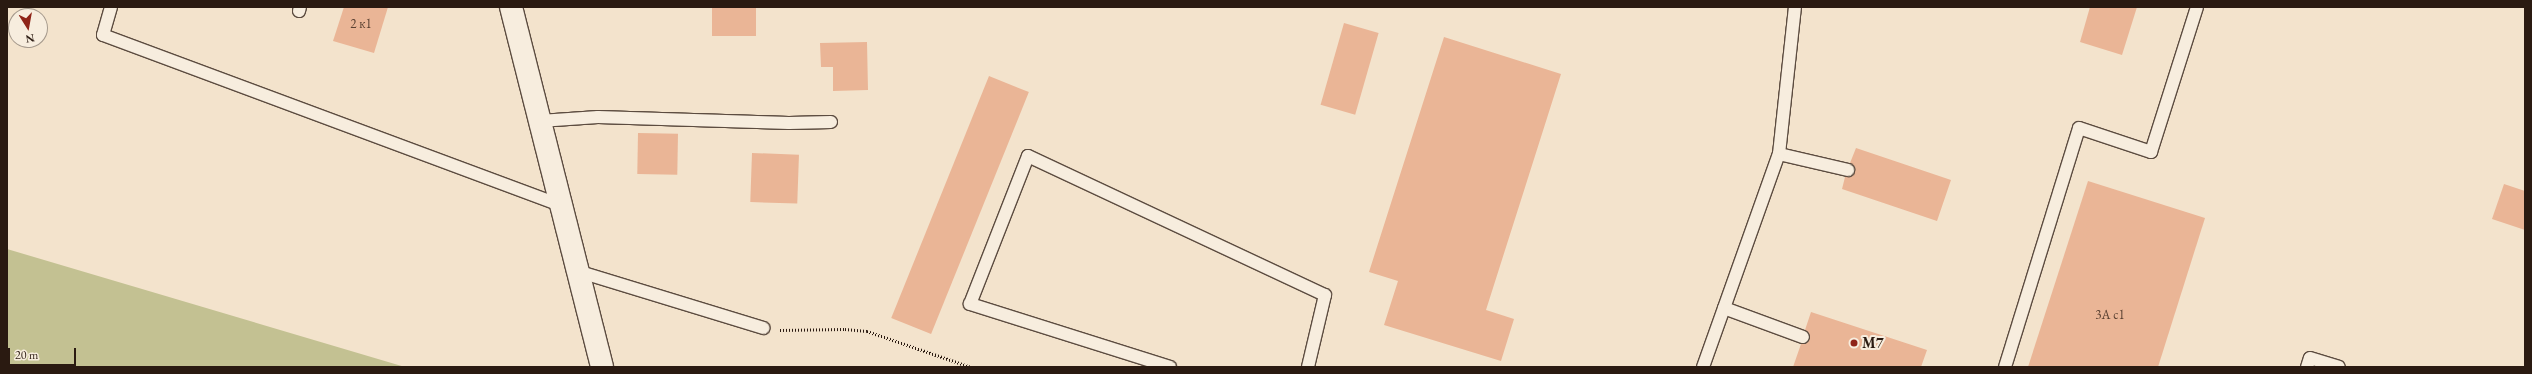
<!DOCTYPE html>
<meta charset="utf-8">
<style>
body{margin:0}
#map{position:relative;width:2532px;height:374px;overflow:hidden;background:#f3e3cc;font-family:"EB Garamond",serif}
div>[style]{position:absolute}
.green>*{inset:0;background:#c3c192}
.building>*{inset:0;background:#eab596;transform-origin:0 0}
.path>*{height:2.5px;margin-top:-1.25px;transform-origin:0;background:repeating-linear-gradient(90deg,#2a1a11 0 1px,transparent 0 3px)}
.roads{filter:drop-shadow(1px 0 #5c4c40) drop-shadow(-1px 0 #5c4c40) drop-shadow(0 1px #5c4c40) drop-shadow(0 -1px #5c4c40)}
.lane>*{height:12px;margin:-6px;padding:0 6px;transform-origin:6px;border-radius:6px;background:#f7edde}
.street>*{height:22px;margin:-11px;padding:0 11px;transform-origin:11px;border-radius:11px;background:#f7edde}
.dots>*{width:11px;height:11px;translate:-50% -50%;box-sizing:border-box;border:2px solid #f7edde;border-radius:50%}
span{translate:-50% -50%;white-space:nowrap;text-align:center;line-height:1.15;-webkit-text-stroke:4px #f7edde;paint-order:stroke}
.number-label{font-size:13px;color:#5a4132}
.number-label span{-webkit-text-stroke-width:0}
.poi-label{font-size:15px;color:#2a1a11;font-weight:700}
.left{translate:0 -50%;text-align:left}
.frame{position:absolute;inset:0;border:8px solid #2a1a11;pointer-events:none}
.north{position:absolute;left:8px;top:8px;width:40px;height:40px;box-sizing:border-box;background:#f7edde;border:1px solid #a5998c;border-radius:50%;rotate:169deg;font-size:11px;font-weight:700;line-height:16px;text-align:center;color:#2a1a11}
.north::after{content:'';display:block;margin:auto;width:14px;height:18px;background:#8f2418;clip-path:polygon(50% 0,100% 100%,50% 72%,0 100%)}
.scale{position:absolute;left:8px;top:348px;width:68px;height:18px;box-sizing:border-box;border:2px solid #2a1a11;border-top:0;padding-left:5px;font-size:12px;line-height:14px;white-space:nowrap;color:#2a1a11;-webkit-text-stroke:3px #f7edde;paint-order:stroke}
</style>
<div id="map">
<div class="green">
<div style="clip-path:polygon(7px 249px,405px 367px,7px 367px)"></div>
</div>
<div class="building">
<div style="clip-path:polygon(344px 7px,388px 7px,374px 53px,333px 41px)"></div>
<div style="left:712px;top:7px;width:44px;height:29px"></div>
<div style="clip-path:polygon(2090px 7px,2137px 7px,2122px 55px,2080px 42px)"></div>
<div style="left:1344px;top:23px;width:36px;height:85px;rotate:16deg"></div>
<div style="clip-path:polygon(1444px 37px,1561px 74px,1486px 310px,1514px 319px,1501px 361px,1384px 325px,1398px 281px,1369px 272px)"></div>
<div style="clip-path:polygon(867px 42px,868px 90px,833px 91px,833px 67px,821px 67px,820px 43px)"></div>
<div style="left:989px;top:76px;width:43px;height:261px;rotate:22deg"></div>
<div style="left:638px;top:133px;width:40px;height:41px;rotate:1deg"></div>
<div style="clip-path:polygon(1856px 148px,1951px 180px,1937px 221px,1842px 189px,1845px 177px,1851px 177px,1855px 172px,1855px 167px,1850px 163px)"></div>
<div style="left:752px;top:153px;width:47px;height:49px;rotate:2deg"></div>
<div style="clip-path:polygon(2088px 181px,2205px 218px,2158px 367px,2028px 367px)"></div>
<div style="clip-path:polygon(2504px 184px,2525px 191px,2525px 230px,2492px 219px)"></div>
<div style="clip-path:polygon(1811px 312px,1927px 350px,1921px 367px,1793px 367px,1801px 344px,1807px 343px,1810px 339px,1809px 333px,1805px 330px)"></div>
</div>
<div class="path">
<div style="left:780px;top:330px;width:65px;rotate:-0.9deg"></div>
<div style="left:845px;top:329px;width:22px;rotate:5deg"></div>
<div style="left:867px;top:331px;width:110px;rotate:19.1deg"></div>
</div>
<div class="roads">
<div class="lane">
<div style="left:111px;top:7px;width:29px;rotate:106deg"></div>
<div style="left:103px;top:35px;width:488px;rotate:20.4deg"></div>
<div style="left:299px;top:11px;width:4px;rotate:-76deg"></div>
<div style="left:540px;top:121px;width:58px;rotate:-3.9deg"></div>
<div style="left:598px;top:117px;width:191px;rotate:1.8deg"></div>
<div style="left:789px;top:123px;width:42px;rotate:-1.4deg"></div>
<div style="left:1779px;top:154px;width:71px;rotate:13.1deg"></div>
<div style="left:577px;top:271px;width:195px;rotate:17deg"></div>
<div style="left:1724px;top:308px;width:84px;rotate:20.2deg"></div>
<div style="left:1170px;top:367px;width:210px;rotate:-162.5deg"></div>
<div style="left:970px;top:304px;width:159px;rotate:-68.6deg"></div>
<div style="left:1028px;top:156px;width:328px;rotate:25.1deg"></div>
<div style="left:1325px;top:295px;width:74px;rotate:103.3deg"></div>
<div style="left:1703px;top:367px;width:226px;rotate:-70.4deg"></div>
<div style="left:1779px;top:154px;width:148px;rotate:-83.8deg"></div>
<div style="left:2005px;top:367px;width:250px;rotate:-72.8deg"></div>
<div style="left:2079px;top:128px;width:76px;rotate:18.4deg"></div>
<div style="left:2151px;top:152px;width:152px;rotate:-72.4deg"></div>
<div style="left:2307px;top:367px;width:9px;rotate:-72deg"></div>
<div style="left:2310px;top:358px;width:30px;rotate:17deg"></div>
</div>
<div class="street">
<div style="left:511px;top:7px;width:371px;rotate:75.8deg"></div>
</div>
</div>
<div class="dots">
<div style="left:1854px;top:343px;background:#8f2418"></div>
</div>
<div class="number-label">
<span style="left:361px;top:24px">2 к1</span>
<span style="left:2110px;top:315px">3А с1</span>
</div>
<div class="poi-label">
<span class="left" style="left:1862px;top:343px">М7</span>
</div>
<div class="frame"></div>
<div class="north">N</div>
<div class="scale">20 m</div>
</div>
